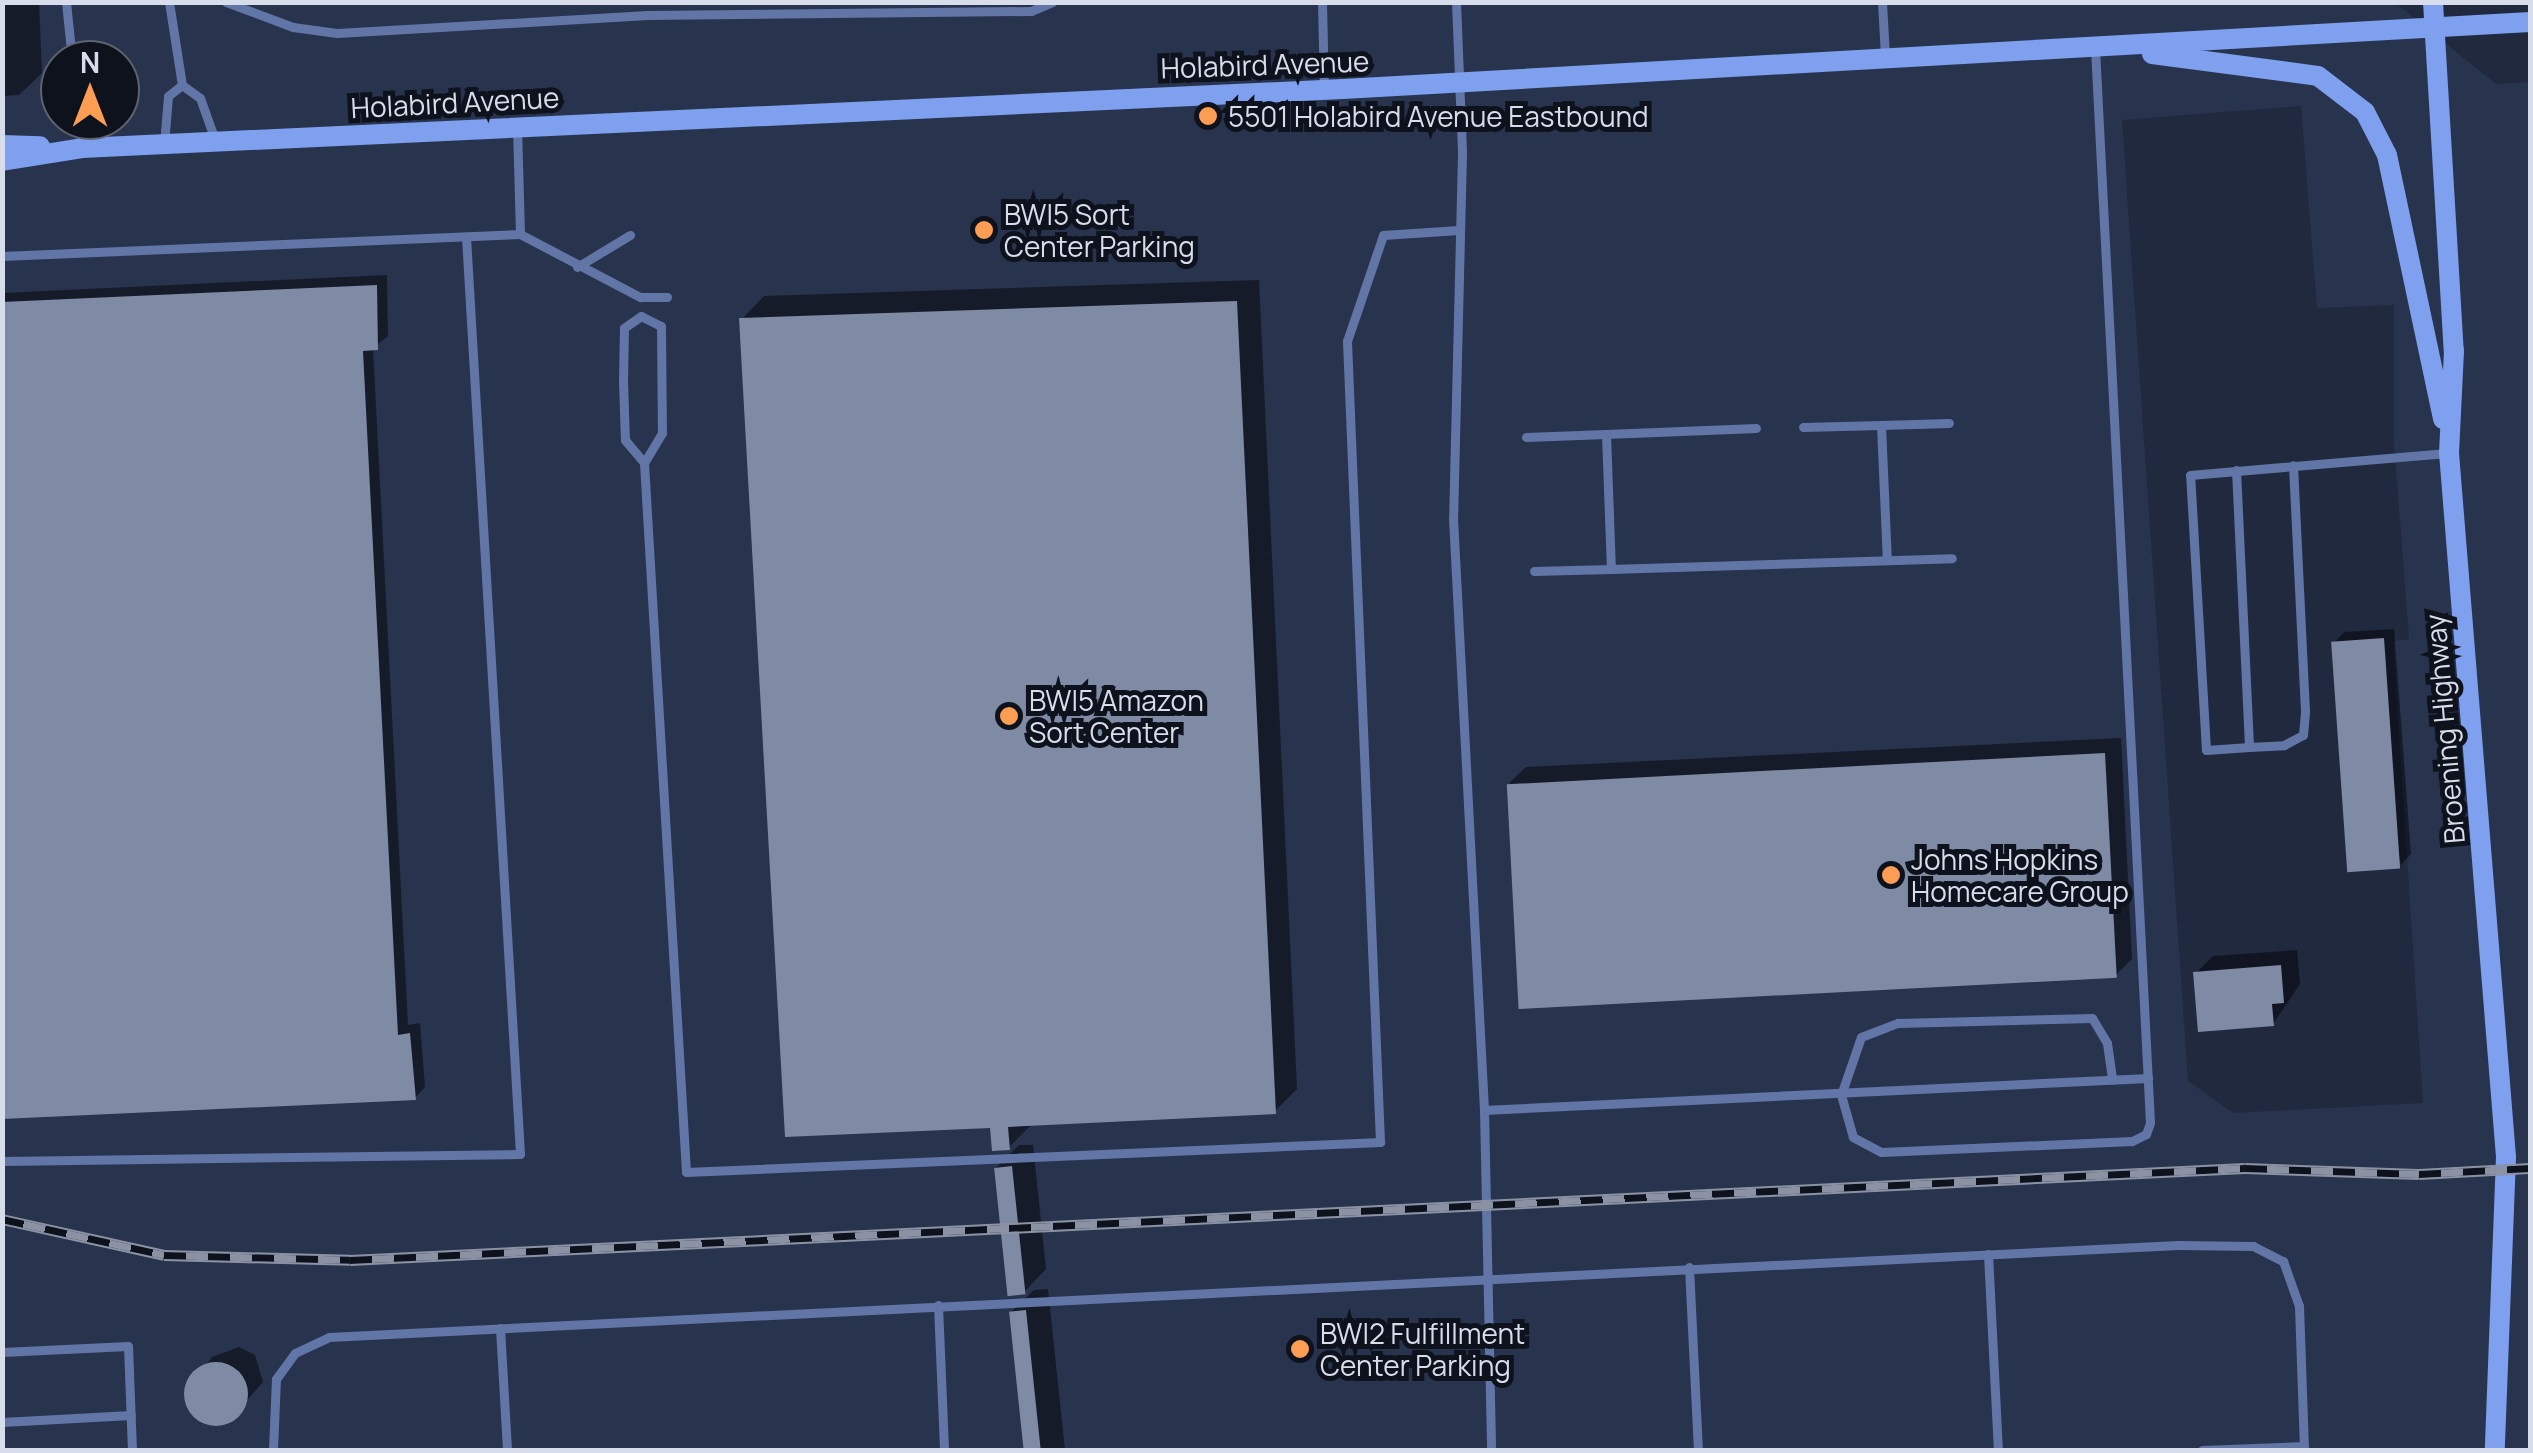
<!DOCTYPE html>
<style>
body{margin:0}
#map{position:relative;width:2533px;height:1453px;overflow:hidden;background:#20293e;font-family:Manrope,sans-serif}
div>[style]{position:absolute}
.built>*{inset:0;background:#28334e}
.shadow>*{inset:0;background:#0007}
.building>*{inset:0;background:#7f8aa4;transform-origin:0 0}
.round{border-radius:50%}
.lane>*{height:9px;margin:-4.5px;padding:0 4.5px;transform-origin:4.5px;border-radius:4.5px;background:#6176a7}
.secondary>*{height:20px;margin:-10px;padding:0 10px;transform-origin:10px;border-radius:10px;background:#7fa0ef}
.rail>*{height:11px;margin-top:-5.5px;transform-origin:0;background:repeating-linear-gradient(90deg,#0e121c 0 22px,#8b92a3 0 44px);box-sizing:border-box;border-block:2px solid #8b92a3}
.dots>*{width:28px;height:28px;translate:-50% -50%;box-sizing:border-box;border:5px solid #0e121c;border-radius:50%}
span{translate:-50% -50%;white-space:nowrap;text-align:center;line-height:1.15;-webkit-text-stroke:10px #0e121c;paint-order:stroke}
.street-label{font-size:28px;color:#d7ddeb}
.poi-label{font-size:28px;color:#d7ddeb}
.left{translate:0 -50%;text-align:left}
.frame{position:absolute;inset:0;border:5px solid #d7ddeb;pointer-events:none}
.north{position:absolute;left:40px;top:40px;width:100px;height:100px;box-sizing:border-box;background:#0e121c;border:2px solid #5e636f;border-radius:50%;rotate:0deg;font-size:28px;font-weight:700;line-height:40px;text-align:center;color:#d7ddeb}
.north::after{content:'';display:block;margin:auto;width:35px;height:45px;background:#fc9d54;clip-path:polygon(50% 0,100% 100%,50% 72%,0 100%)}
</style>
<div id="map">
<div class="built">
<div style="clip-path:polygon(evenodd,2394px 2px,2496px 84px,2530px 82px,2530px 1450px,3px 1450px,3px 3px,2394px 2px,60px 60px,120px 60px,120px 120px,60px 120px,60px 60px,2394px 2px,2301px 106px,2317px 308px,2394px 305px,2394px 442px,2409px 639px,2393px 641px,2423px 1103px,2233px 1113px,2188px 1081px,2122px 120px,2301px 106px)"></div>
</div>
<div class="shadow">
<div style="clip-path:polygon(2px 2px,39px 2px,42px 73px,19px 95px,2px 96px)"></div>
<div style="clip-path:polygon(387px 275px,388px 336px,373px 348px,408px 1025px,420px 1023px,425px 1087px,415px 1098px,2px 1117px,2px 293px)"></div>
<div style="clip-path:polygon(1259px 280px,1297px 1089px,1275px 1111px,1031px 1125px,1009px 1147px,992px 1125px,742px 319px,764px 296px)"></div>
<div style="clip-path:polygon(2394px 629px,2411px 854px,2401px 865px,2334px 643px,2344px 632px)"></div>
<div style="clip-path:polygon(2121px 738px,2132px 959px,2115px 976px,1509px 783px,1526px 767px)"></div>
<div style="clip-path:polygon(2297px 950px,2300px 984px,2273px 1024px,2196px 973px,2213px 956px)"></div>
<div style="clip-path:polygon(1019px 1145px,1033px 1145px,1046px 1269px,1024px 1292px,996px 1168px)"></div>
<div style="clip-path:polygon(1048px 1289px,1065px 1450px,1025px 1450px,1011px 1312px,1034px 1290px)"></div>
<div style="clip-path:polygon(239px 1347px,255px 1355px,263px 1382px,228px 1422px,208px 1423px,192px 1412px,186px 1392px,212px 1357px)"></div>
</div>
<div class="building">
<div style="clip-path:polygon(377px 285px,378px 350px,363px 351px,398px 1035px,410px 1033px,416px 1100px,2px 1119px,2px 302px)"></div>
<div style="clip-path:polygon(1237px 301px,1276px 1114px,1008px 1127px,1010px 1150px,992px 1151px,990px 1128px,785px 1137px,739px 318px)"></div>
<div style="left:2384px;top:638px;width:231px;height:53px;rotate:86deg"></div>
<div style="left:2105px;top:753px;width:225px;height:599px;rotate:87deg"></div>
<div style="clip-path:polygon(2281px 965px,2284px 1003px,2272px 1004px,2274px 1026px,2198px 1032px,2193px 972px)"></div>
<div style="left:1012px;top:1166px;width:129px;height:18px;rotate:84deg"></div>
<div style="left:1026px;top:1310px;width:141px;height:17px;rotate:84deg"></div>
<div class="round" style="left:184px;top:1362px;width:64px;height:64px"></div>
</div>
<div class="lane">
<div style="left:66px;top:2px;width:58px;rotate:84.1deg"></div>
<div style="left:169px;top:2px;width:84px;rotate:81.1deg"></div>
<div style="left:226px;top:2px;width:72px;rotate:20.5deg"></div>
<div style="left:293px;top:27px;width:44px;rotate:7.8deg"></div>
<div style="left:337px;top:33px;width:311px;rotate:-3.3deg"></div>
<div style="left:647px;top:15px;width:384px;rotate:-0.6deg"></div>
<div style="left:1031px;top:11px;width:23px;rotate:-23deg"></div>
<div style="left:1322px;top:2px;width:88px;rotate:88.7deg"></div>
<div style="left:1456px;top:2px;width:152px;rotate:87.7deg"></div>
<div style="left:1462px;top:154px;width:364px;rotate:91.4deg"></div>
<div style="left:1453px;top:518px;width:593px;rotate:87deg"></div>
<div style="left:1484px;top:1110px;width:340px;rotate:88.8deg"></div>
<div style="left:1882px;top:2px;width:54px;rotate:86.8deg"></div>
<div style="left:2095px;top:48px;width:1076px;rotate:87.07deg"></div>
<div style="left:2150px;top:1123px;width:12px;rotate:110deg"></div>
<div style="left:2146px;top:1134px;width:16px;rotate:153deg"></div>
<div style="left:2132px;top:1141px;width:251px;rotate:177.5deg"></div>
<div style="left:1881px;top:1152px;width:32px;rotate:-152deg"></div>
<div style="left:1853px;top:1137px;width:44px;rotate:-105.9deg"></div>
<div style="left:1841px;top:1095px;width:61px;rotate:-71deg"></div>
<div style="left:1861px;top:1037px;width:40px;rotate:-21deg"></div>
<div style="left:1898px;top:1023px;width:194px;rotate:-1.5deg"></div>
<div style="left:2092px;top:1018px;width:29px;rotate:59deg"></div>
<div style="left:2107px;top:1043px;width:37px;rotate:82deg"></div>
<div style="left:79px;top:120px;width:27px;rotate:84deg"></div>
<div style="left:164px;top:144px;width:48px;rotate:-85.2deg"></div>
<div style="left:168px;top:96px;width:18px;rotate:-38deg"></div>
<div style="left:182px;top:85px;width:22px;rotate:36deg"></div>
<div style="left:200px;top:98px;width:45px;rotate:70.3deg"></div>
<div style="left:520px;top:234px;width:136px;rotate:27.7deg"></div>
<div style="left:640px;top:297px;width:27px"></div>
<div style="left:2px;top:256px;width:518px;rotate:-2.43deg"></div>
<div style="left:520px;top:234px;width:105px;rotate:-91.6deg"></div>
<div style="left:577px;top:267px;width:62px;rotate:-31.1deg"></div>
<div style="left:641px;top:316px;width:22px;rotate:27deg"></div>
<div style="left:661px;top:326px;width:107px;rotate:89.5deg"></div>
<div style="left:662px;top:433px;width:35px;rotate:121deg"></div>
<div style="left:644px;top:463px;width:710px;rotate:86.61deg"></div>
<div style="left:686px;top:1172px;width:695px;rotate:-2.48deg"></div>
<div style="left:1380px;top:1142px;width:802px;rotate:-92.36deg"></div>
<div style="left:1347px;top:341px;width:112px;rotate:-71.2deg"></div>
<div style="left:1383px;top:235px;width:76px;rotate:-3.8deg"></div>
<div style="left:641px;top:316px;width:21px;rotate:145deg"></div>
<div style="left:624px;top:328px;width:53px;rotate:91.1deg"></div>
<div style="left:623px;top:381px;width:59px;rotate:88.1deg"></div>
<div style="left:625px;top:440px;width:30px;rotate:50deg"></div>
<div style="left:1881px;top:425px;width:68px;rotate:-1.7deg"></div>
<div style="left:1803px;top:427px;width:78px;rotate:-1.5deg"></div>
<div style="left:1881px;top:425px;width:135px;rotate:87.5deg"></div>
<div style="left:1756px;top:428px;width:150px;rotate:177.7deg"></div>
<div style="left:1606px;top:434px;width:135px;rotate:87.9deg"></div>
<div style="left:1611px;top:569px;width:341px;rotate:-1.8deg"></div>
<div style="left:1526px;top:437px;width:80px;rotate:-2.1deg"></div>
<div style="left:2236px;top:470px;width:277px;rotate:87.3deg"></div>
<div style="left:2249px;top:747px;width:35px;rotate:-3deg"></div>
<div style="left:2284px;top:745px;width:21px;rotate:-28deg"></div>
<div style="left:2303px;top:735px;width:24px;rotate:-85deg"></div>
<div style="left:2305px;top:711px;width:246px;rotate:-92.8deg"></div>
<div style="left:1534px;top:571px;width:77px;rotate:-1.5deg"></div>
<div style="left:2249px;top:747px;width:43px;rotate:176deg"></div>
<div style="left:2206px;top:750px;width:275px;rotate:-93.3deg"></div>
<div style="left:2190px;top:475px;width:258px;rotate:-4.9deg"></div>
<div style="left:1484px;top:1110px;width:665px;rotate:-2.76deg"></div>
<div style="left:2px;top:1161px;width:518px;rotate:-0.77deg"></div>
<div style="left:520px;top:1154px;width:919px;rotate:-93.37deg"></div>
<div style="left:1988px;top:1254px;width:196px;rotate:87.1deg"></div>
<div style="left:1689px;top:1267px;width:183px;rotate:87.2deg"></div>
<div style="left:938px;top:1305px;width:145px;rotate:87.6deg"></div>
<div style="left:500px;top:1328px;width:122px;rotate:86.7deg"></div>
<div style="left:2px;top:1352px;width:126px;rotate:-2.7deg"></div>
<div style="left:128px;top:1346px;width:104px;rotate:87.8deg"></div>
<div style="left:2px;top:1422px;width:129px;rotate:-3.1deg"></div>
<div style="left:273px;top:1450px;width:71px;rotate:-87.6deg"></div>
<div style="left:276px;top:1379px;width:32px;rotate:-54deg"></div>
<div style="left:295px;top:1353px;width:38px;rotate:-25deg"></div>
<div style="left:329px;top:1337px;width:1851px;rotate:-2.85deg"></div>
<div style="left:2178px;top:1245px;width:75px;rotate:0.8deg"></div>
<div style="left:2253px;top:1246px;width:34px;rotate:27deg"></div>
<div style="left:2283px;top:1261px;width:48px;rotate:70.4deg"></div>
<div style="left:2299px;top:1306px;width:144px;rotate:88deg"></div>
<div style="left:2202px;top:1450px;width:102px;rotate:-2.2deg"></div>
</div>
<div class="secondary">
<div style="left:2433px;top:2px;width:350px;rotate:86.6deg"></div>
<div style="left:2454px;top:351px;width:102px;rotate:92.8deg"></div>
<div style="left:2449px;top:453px;width:706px;rotate:85.37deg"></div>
<div style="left:2506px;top:1157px;width:293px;rotate:92.2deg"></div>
<div style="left:2152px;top:54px;width:167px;rotate:7.5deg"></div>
<div style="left:2318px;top:76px;width:59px;rotate:37.5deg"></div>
<div style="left:2365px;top:112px;width:48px;rotate:62.9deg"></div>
<div style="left:2387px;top:155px;width:270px;rotate:78deg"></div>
<div style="left:2px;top:145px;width:38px;rotate:2deg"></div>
<div style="left:2px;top:161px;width:81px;rotate:-9.2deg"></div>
<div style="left:82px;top:148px;width:1262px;rotate:-2.68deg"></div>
<div style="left:1343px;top:89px;width:1189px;rotate:-3.23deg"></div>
</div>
<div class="rail">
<div style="left:2px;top:1219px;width:166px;rotate:12.5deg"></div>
<div style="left:164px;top:1255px;width:186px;rotate:1.5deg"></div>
<div style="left:350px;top:1260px;width:1897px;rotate:-2.78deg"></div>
<div style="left:2245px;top:1168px;width:174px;rotate:2deg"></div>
<div style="left:2419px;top:1174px;width:111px;rotate:-3.1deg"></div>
</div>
<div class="dots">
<div style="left:1208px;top:116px;background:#fc9d54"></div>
<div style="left:984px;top:230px;background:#fc9d54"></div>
<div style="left:1009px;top:716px;background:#fc9d54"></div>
<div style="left:1891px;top:875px;background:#fc9d54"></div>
<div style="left:1300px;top:1349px;background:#fc9d54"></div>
</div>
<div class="street-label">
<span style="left:1265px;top:64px;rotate:-2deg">Holabird Avenue</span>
<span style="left:455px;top:102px;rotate:-3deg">Holabird Avenue</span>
<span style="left:2444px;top:729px;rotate:-95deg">Broening Highway</span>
</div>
<div class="poi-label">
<span class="left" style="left:1228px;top:116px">5501 Holabird Avenue Eastbound</span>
<span class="left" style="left:1004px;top:230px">BWI5 Sort<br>Center Parking</span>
<span class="left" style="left:1029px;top:716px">BWI5 Amazon<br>Sort Center</span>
<span class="left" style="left:1911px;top:875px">Johns Hopkins<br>Homecare Group</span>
<span class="left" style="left:1320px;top:1349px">BWI2 Fulfillment<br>Center Parking</span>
</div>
<div class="frame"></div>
<div class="north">N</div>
</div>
